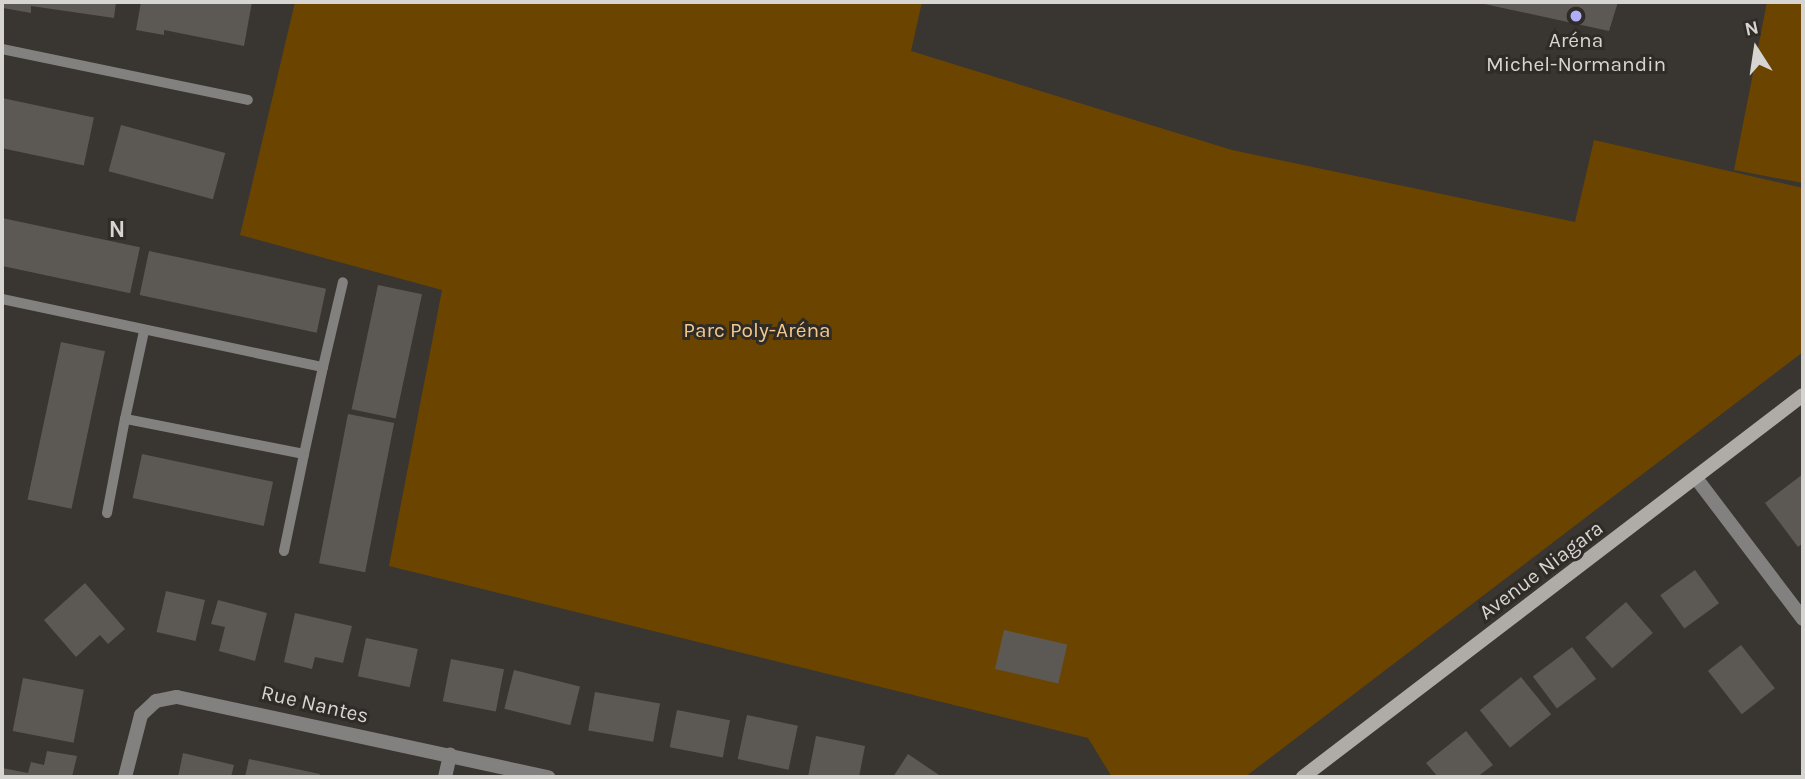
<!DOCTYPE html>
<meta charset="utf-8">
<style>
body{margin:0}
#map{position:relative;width:1805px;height:779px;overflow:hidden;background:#393530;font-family:Karla,sans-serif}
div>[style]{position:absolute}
.green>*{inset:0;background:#6b4500}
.building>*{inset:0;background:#5c5853;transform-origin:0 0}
.lane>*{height:10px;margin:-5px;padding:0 5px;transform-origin:5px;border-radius:5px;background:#83817f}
.street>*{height:14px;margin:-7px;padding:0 7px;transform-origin:7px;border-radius:7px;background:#83817f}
.secondary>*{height:14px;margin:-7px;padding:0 7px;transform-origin:7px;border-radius:7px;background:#afaca8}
.dots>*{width:19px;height:19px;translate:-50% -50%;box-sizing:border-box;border:4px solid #2f2b26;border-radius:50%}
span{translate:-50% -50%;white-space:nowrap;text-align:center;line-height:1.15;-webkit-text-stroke:6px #2f2b26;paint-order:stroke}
.poi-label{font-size:21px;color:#d7d5d2}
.park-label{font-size:21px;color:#f4c88c}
.street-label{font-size:21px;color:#d7d5d2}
.neighbourhood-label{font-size:23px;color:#d7d5d2;font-weight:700}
.frame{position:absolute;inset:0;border:4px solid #d7d5d2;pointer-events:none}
.north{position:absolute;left:1721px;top:14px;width:70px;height:70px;-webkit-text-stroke:5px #2f2b26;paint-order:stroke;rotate:348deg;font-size:19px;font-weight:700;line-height:28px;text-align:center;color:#d7d5d2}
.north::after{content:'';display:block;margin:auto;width:24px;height:32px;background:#d7d5d2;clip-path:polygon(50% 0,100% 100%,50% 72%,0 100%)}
</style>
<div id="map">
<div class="green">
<div style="clip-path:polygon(295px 2px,922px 2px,911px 51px,1232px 150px,1575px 222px,1594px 140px,1803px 188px,1803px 352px,1245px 777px,1112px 777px,1088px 738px,389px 566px,442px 290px,240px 235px)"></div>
<div style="clip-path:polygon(1767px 2px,1803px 2px,1803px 183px,1734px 170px)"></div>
</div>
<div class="building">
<div style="clip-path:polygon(5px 2px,116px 2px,114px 18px,31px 6px,31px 13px,3px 8px)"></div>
<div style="clip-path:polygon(141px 2px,252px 2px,244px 46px,164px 30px,164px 35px,136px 30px)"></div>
<div style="clip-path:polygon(1475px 2px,1618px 2px,1609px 31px)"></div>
<div style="left:2px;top:98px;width:94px;height:49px;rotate:12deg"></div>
<div style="left:121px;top:125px;width:108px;height:48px;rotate:15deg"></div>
<div style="left:2px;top:218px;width:141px;height:47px;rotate:12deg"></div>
<div style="left:149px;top:251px;width:181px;height:45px;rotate:12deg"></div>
<div style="left:378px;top:285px;width:45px;height:127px;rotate:12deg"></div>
<div style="left:61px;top:342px;width:45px;height:161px;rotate:12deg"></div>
<div style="left:348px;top:414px;width:47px;height:152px;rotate:11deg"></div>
<div style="left:142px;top:454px;width:134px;height:45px;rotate:12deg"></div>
<div style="clip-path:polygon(1803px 474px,1803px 543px,1798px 547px,1765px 503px)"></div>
<div style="left:1695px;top:570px;width:41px;height:43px;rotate:54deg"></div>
<div style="clip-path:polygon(85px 583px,125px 629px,108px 644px,100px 635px,76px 657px,44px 620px)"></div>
<div style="left:166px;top:591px;width:40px;height:42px;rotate:13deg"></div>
<div style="clip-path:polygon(218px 600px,267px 613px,255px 661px,219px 651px,225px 627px,211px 624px)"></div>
<div style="left:1626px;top:602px;width:41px;height:54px;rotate:49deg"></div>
<div style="clip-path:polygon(295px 613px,352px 626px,343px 663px,315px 657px,312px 669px,284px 662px)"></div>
<div style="left:1004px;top:630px;width:65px;height:40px;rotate:13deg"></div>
<div style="left:366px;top:638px;width:53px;height:39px;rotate:12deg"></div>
<div style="left:1741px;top:645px;width:55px;height:42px;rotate:52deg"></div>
<div style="left:1572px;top:647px;width:40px;height:49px;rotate:53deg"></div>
<div style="left:451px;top:659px;width:54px;height:43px;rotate:11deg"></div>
<div style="left:514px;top:670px;width:68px;height:40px;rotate:14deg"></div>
<div style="left:1521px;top:677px;width:48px;height:53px;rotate:51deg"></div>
<div style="left:23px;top:678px;width:62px;height:54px;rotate:11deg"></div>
<div style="left:595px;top:692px;width:66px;height:39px;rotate:10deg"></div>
<div style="left:677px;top:710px;width:54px;height:38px;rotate:11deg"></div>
<div style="left:747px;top:715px;width:52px;height:45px;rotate:12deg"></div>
<div style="clip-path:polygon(1466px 731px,1493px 765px,1477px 777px,1438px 777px,1426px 763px)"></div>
<div style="clip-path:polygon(816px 736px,865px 746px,859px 777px,808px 777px)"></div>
<div style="clip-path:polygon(47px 751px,77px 756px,72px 777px,2px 777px,2px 768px,28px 773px,31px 762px,44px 765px)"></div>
<div style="clip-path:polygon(183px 753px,234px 765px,231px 777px,178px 777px)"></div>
<div style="clip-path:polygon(908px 754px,942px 777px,893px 777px)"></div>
<div style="clip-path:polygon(249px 759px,320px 774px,319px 777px,245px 777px)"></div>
</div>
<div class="lane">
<div style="left:2px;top:49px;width:251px;rotate:11.7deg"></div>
<div style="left:2px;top:299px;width:328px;rotate:12deg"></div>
<div style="left:323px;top:367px;width:89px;rotate:102.3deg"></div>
<div style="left:304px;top:454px;width:182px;rotate:-168.9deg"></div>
<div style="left:125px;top:419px;width:90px;rotate:-77.8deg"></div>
<div style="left:323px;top:367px;width:87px;rotate:-76.8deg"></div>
<div style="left:107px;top:513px;width:96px;rotate:-79.2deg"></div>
<div style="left:284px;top:551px;width:99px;rotate:-78.3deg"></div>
</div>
<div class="street">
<div style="left:1696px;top:478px;width:177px;rotate:52.8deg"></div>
<div style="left:125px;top:777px;width:64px;rotate:-75.5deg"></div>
<div style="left:141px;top:715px;width:21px;rotate:-43deg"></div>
<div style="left:156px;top:701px;width:21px;rotate:-11deg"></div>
<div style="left:177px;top:697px;width:380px;rotate:12.2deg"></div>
<div style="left:445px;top:777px;width:23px;rotate:-77deg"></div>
</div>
<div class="secondary">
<div style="left:1303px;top:777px;width:629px;rotate:-37.38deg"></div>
</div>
<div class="dots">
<div style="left:1576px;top:16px;background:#afaefa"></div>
</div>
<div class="poi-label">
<span style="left:1576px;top:52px">Aréna<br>Michel-Normandin</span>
</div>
<div class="park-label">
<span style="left:757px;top:330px">Parc Poly-Aréna</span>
</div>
<div class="street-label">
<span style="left:1541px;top:570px;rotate:-37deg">Avenue Niagara</span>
<span style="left:315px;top:704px;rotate:13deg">Rue Nantes</span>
</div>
<div class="neighbourhood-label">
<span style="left:117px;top:230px">N</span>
</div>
<div class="frame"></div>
<div class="north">N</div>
</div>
